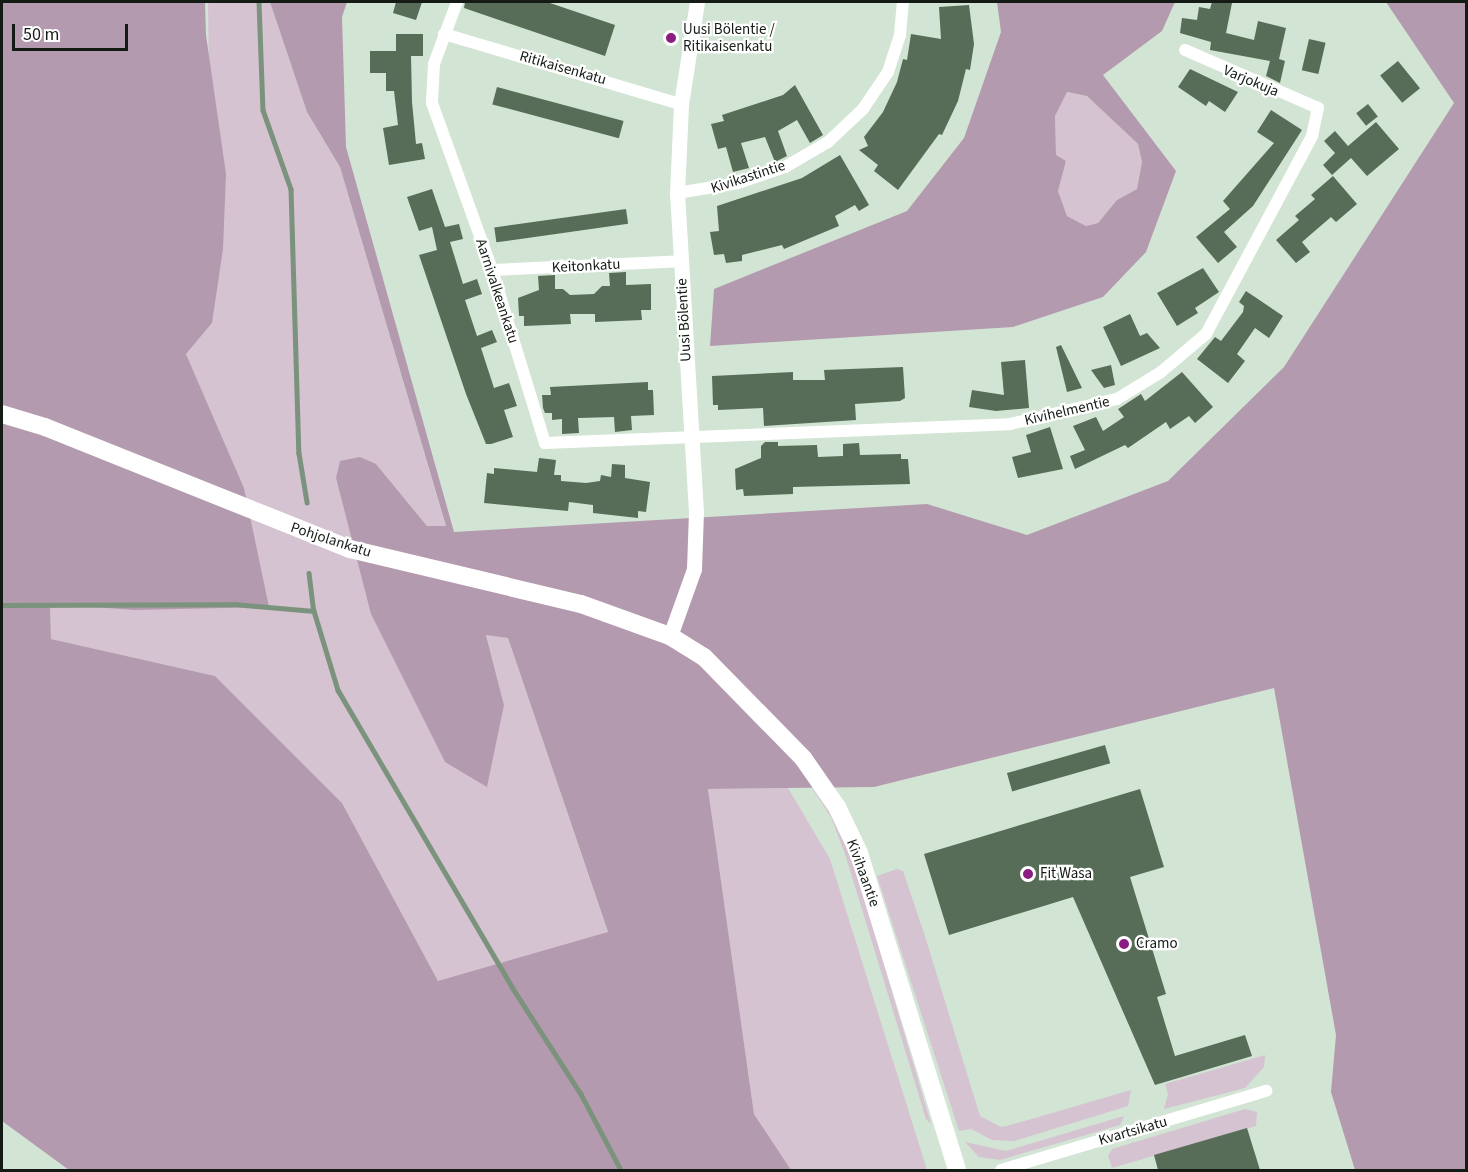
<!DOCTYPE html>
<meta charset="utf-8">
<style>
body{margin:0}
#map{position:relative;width:1468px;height:1172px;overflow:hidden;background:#d2e4d3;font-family:"Source Sans 3",sans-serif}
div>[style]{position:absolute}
.green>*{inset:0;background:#d5c3d1}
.forest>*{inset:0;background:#b49aaf}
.stream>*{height:4.5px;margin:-2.25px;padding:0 2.25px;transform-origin:2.25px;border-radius:2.25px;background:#7b927c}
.building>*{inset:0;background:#576d57;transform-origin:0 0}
.minor>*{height:12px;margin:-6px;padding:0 6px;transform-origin:6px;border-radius:6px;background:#fff}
.tertiary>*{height:15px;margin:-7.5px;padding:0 7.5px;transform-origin:7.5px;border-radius:7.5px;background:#fff}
.secondary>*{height:18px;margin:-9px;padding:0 9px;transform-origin:9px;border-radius:9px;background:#fff}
.dots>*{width:16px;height:16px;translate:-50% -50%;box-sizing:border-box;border:3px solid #fff;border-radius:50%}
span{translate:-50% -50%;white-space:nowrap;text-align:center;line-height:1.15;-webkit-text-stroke:4.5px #fff;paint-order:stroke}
.poi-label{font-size:15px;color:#141b15}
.left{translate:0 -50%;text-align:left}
.street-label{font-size:15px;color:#141b15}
.frame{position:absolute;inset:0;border:3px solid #141b15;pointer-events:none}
.scale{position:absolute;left:12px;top:24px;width:116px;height:27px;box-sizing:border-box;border:3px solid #141b15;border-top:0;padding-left:8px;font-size:18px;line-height:21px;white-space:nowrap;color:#141b15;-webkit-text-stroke:4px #fff;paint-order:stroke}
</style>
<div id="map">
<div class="green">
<div style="clip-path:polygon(208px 2px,270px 2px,307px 112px,340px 167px,446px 527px,427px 526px,376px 464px,336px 478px,346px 516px,504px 705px,486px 634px,508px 638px,608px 933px,652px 992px,438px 981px,342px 803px,215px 676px,51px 639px,50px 604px,134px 610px,244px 488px,186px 354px,212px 323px)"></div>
<div style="clip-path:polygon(1066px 92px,1087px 96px,1138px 144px,1142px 162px,1137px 189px,1117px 200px,1098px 223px,1086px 226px,1067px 216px,1058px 191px,1066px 161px,1056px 156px,1055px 116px)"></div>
<div style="clip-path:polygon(803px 774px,824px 794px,852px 856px,931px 1124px,926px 1119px,846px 857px,831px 817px)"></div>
<div style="clip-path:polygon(788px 788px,830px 859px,927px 1170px,791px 1170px,754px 1114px,708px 789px)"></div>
<div style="clip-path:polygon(897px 869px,903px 871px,925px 936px,980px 1116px,1001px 1127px,1007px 1126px,1131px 1090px,1128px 1106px,1014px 1141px,992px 1140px,971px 1129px,959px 1131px,877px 876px)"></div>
<div style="clip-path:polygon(1265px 1055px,1264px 1067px,1245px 1088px,1164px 1109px,1168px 1094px,1165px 1084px)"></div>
<div style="clip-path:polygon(1245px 1109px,1257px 1112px,1256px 1126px,1112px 1168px,1108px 1156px,1112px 1149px)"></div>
<div style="clip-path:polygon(1124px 1116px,1120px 1125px,1000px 1160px,979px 1157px,965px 1142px,1006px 1151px)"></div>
</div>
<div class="forest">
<div style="clip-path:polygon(2px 2px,205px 2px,206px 35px,226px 174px,223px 249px,212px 323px,186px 354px,244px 488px,269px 607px,134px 610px,50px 604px,51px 639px,215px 676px,342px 803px,438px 981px,608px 932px,508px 638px,486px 635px,504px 705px,487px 787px,445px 762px,371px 614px,336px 478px,340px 461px,360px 457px,376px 464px,427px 526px,446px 526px,340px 167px,307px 112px,270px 2px,347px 2px,342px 17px,346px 147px,454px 532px,927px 504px,1027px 535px,1168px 481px,1284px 367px,1454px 103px,1386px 2px,1466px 2px,1466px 1170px,1355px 1170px,1331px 1092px,1336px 1035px,1274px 688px,874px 787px,708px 789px,754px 1114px,791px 1170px,69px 1170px,2px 1121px)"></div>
<div style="clip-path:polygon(evenodd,997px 2px,1175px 2px,1162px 31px,1103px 75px,1176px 171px,1146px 252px,1103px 297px,1013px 327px,710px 346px,714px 289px,907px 211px,964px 138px,1001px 32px,997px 2px,1067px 92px,1087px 96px,1138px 144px,1142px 162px,1137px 189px,1117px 200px,1098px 223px,1086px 226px,1067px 216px,1058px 191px,1066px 161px,1056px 155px,1055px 116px,1067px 92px)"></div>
</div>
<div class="stream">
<div style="left:259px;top:2px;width:108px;rotate:87.9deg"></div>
<div style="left:263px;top:110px;width:84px;rotate:70.5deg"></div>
<div style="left:291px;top:189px;width:264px;rotate:88.3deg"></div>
<div style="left:299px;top:453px;width:50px;rotate:80.7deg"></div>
<div style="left:309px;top:573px;width:38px;rotate:83deg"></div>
<div style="left:314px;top:611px;width:83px;rotate:73.1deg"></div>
<div style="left:338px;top:690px;width:344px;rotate:59.6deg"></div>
<div style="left:512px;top:987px;width:127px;rotate:57.2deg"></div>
<div style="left:581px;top:1094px;width:86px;rotate:62.2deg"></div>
<div style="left:2px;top:605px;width:232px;rotate:-0.2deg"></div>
<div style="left:234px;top:604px;width:80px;rotate:5deg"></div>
</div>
<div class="building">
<div style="clip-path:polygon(396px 2px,422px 2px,416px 20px,393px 13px)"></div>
<div style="clip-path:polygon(465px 2px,547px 2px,615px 25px,605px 56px,464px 8px)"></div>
<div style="clip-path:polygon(1212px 2px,1232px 3px,1226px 33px,1254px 40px,1258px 21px,1286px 28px,1279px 59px,1285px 61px,1280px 83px,1266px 76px,1270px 61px,1210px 50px,1211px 42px,1180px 33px,1182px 18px,1197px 20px,1199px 7px,1210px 9px)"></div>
<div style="clip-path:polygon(969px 5px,974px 44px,970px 70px,966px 69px,958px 101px,942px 135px,939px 134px,898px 190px,874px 171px,878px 165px,859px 150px,868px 146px,864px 137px,883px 112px,897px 82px,903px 59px,907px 60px,911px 34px,941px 39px,939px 7px)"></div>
<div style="clip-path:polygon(396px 34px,423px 34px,423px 56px,411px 56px,412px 102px,416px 144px,422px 143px,425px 159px,389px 165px,383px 128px,398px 125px,394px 91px,386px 91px,386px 73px,370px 73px,370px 51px,396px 51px)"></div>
<div style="left:1309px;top:39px;width:17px;height:32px;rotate:13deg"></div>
<div style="left:1398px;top:61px;width:35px;height:23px;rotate:51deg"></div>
<div style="clip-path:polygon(1190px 69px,1238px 92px,1225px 112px,1209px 101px,1206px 106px,1178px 87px)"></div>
<div style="clip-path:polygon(795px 85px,823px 135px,810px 143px,797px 120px,778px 131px,787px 156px,775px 162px,765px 137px,741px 143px,749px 168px,733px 172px,726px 147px,718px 149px,711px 124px,724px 121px,722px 115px,783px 95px)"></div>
<div style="left:497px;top:87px;width:131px;height:18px;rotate:15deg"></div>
<div style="left:1368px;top:104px;width:16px;height:15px;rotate:52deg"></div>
<div style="clip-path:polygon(1271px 110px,1302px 130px,1253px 206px,1224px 232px,1237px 247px,1218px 263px,1196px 237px,1230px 209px,1223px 201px,1274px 143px,1257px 132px)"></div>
<div style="clip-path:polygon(1376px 122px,1399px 149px,1367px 176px,1351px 158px,1332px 175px,1323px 165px,1335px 153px,1324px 141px,1335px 131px,1348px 146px)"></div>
<div style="clip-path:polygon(840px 155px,869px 205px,859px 211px,855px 205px,835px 216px,839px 226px,784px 249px,782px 245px,742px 255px,742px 261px,726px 263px,724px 254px,714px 255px,710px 232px,719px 231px,717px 206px,802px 178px)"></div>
<div style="clip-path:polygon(1333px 176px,1357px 204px,1336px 222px,1331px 217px,1302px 242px,1310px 252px,1296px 263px,1276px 240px,1299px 220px,1295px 216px,1315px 199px,1311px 195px)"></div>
<div style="clip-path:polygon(432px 189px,445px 227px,459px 224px,463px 239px,450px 242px,463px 284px,477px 279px,482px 294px,465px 300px,477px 336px,492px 330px,497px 342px,481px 348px,494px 388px,509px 383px,517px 406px,504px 410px,513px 437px,491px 444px,486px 444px,466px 394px,419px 255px,437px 250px,432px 227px,419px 231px,407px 197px)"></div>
<div style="left:626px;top:209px;width:15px;height:133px;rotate:82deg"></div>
<div style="clip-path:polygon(1203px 268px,1219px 292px,1195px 308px,1198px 313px,1177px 326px,1157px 293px)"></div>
<div style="clip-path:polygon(626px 272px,626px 285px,651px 284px,651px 310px,641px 310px,642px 320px,595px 322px,595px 314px,570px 314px,571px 324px,524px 326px,524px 316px,519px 316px,518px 298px,539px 290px,538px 276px,555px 275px,555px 289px,563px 289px,570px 295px,594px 294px,602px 286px,610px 286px,609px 273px)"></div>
<div style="clip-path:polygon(1246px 291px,1283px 316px,1269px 338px,1255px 328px,1237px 354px,1245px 361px,1228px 383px,1197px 359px,1215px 337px,1221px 341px,1243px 312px,1244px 306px,1239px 302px)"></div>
<div style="clip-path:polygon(1130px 314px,1140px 336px,1147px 333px,1160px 348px,1121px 366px,1103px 327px)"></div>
<div style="clip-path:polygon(1061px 345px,1082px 388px,1067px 392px,1056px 347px)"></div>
<div style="clip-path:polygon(1025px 360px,1029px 408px,996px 411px,969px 407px,972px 390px,1004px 395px,1001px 362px)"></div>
<div style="clip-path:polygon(1111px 365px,1115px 385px,1104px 388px,1091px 370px)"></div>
<div style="clip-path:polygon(903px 367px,905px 398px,900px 401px,855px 404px,856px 420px,764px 426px,763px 408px,718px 410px,718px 405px,713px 405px,712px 376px,793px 372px,793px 380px,825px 380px,824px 370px)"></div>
<div style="clip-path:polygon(1182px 372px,1213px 407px,1195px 423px,1189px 416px,1170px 429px,1166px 422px,1128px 448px,1125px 445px,1075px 469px,1070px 456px,1085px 450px,1073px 426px,1096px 417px,1103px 431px,1124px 417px,1118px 409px,1141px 394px,1145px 401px)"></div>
<div style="clip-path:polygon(648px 382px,648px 390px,653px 390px,654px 415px,631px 416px,632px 430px,615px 432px,614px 417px,578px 418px,579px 433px,562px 434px,562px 419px,552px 420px,552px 413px,545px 413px,543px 408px,542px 395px,551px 395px,550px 387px)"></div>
<div style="clip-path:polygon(1050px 427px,1063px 469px,1018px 478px,1012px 457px,1031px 452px,1026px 435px)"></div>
<div style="clip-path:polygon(765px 442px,778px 442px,778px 446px,817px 445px,818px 457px,843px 456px,843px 444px,859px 443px,860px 455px,901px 454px,901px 459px,908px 459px,910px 484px,793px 487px,793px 494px,744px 496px,743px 489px,736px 490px,735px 469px,761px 458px,761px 446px)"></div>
<div style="clip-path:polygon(539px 458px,556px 460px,554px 475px,561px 475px,561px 481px,586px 483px,600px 481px,601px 475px,611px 477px,612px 464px,625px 465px,625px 478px,650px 482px,646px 512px,638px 511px,638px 518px,593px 513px,593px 505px,569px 502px,568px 511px,484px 503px,487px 473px,494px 474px,494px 468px,537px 472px)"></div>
<div style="left:1105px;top:745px;width:19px;height:102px;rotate:74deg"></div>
<div style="clip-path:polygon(1140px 789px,1164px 867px,1130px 877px,1166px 994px,1157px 997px,1175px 1056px,1245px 1035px,1252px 1056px,1155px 1085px,1073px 897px,949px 935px,924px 854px)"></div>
<div style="clip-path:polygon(1247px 1128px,1260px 1170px,1158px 1170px,1154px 1155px)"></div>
</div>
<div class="minor">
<div style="left:457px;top:2px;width:66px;rotate:110.4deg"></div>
<div style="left:434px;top:64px;width:39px;rotate:93deg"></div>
<div style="left:432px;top:103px;width:177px;rotate:70.2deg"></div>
<div style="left:492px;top:270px;width:181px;rotate:73deg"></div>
<div style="left:545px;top:443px;width:465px;rotate:-2.3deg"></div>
<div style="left:1010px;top:424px;width:110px;rotate:-13.2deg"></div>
<div style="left:1117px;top:399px;width:52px;rotate:-31.5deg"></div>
<div style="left:1161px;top:372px;width:59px;rotate:-40.2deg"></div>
<div style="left:1206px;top:334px;width:225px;rotate:-61.8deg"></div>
<div style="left:1312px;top:136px;width:29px;rotate:-78deg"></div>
<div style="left:1318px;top:108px;width:145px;rotate:-156.4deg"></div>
<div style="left:444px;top:34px;width:247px;rotate:16.5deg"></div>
<div style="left:677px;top:193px;width:62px;rotate:-9.3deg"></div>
<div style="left:738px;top:183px;width:50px;rotate:-18.8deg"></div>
<div style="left:785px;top:167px;width:50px;rotate:-30.2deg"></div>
<div style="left:828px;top:142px;width:48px;rotate:-43.3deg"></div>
<div style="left:863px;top:109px;width:45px;rotate:-56deg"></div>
<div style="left:888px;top:72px;width:39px;rotate:-72deg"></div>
<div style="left:900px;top:35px;width:33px;rotate:-85deg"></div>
<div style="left:492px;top:270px;width:188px;rotate:-2.7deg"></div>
<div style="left:1001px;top:1170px;width:277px;rotate:-16.6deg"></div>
</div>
<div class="tertiary">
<div style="left:670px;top:636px;width:71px;rotate:-70.3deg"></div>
<div style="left:694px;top:569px;width:57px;rotate:-88deg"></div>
<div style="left:696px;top:512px;width:320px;rotate:-93.4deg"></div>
<div style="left:677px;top:193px;width:89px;rotate:-87.4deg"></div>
<div style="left:681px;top:104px;width:103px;rotate:-81.1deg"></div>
</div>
<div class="secondary">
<div style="left:2px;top:414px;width:45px;rotate:16.8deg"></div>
<div style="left:45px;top:427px;width:328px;rotate:21.8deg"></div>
<div style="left:350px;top:549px;width:237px;rotate:13.4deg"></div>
<div style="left:581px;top:604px;width:95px;rotate:19.8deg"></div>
<div style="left:670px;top:636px;width:40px;rotate:32deg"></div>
<div style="left:704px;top:657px;width:141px;rotate:45.6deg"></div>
<div style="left:803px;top:758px;width:60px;rotate:55.2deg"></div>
<div style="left:837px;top:807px;width:51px;rotate:64.4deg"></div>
<div style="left:859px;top:853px;width:332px;rotate:72.8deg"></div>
</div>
<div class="dots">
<div style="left:671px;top:38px;background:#8b1d81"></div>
<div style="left:1028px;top:874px;background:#8b1d81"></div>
<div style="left:1124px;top:944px;background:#8b1d81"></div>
</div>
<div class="poi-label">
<span class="left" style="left:683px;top:38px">Uusi Bölentie /<br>Ritikaisenkatu</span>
<span class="left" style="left:1040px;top:874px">Fit Wasa</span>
<span class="left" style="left:1136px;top:944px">Cramo</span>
</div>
<div class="street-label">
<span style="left:563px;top:68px;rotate:16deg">Ritikaisenkatu</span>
<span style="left:1251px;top:81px;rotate:23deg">Varjokuja</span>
<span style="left:748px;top:177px;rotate:-18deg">Kivikastintie</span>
<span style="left:586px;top:266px;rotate:-3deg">Keitonkatu</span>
<span style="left:497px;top:291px;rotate:72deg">Aarnivalkeankatu</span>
<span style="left:684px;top:320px;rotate:-93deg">Uusi Bölentie</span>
<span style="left:1067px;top:411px;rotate:-13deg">Kivihelmentie</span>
<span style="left:331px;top:540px;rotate:18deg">Pohjolankatu</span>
<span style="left:863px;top:873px;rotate:70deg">Kivihaantie</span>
<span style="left:1133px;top:1131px;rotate:-16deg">Kvartsikatu</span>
</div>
<div class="frame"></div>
<div class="scale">50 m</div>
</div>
